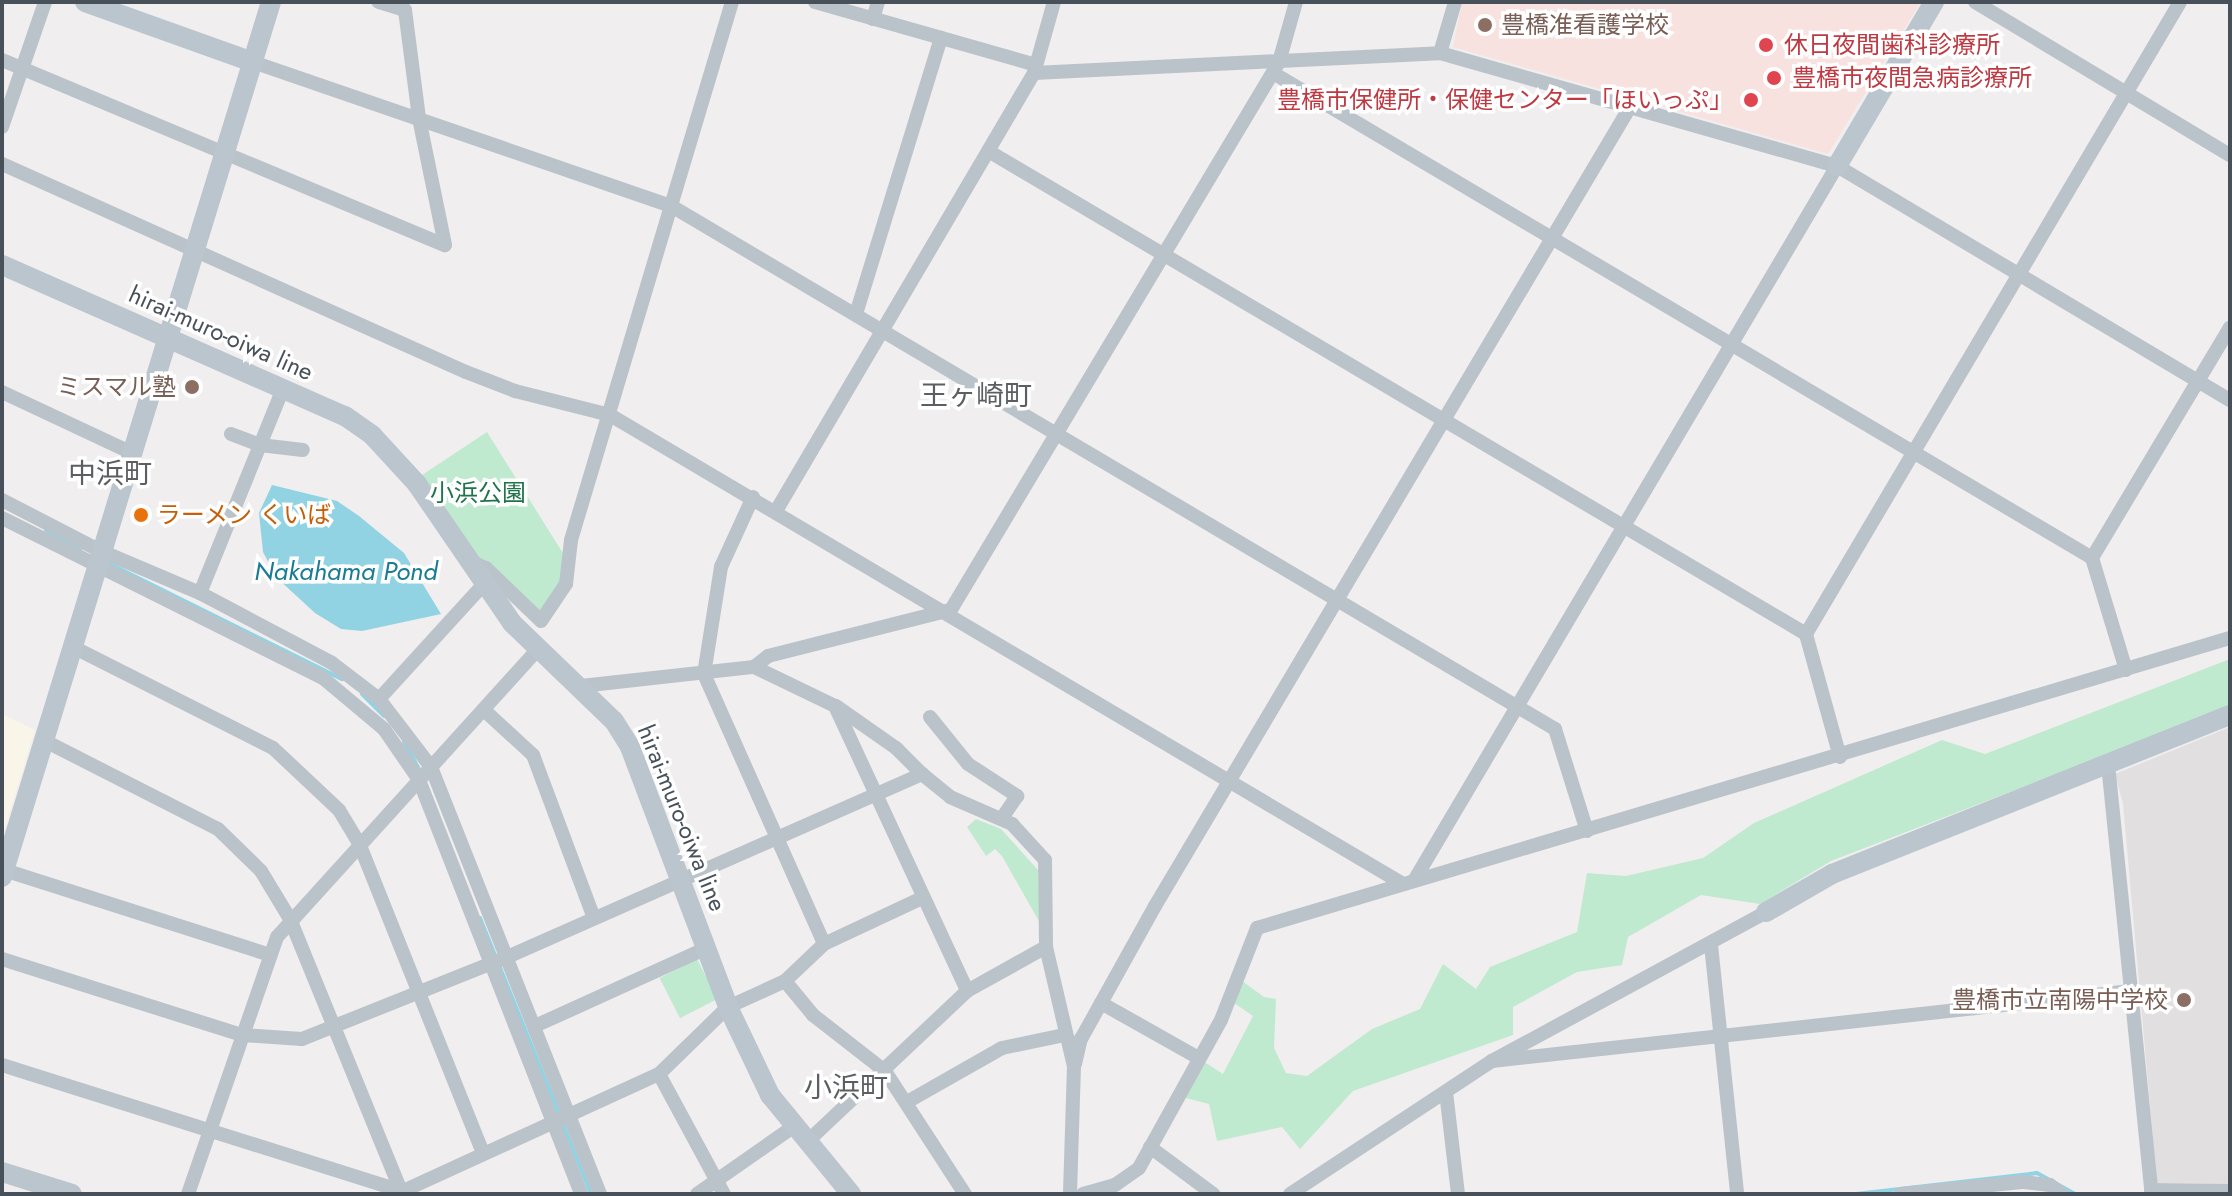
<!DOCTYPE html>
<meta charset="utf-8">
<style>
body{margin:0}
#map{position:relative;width:2232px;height:1196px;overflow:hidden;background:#f0eeee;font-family:Jost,"Noto Sans JP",sans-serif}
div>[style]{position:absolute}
.commercial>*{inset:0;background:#faf5e9}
.education>*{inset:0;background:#e1dfdf}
.medical>*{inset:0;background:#f8e2e0}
.green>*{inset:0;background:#c0ead0;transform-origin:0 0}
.water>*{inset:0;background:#91d3e3}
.stream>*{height:4px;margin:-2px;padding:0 2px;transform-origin:2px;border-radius:2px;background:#91d3e3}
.street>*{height:14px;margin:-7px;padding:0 7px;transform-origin:7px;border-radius:7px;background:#bbc3ca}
.secondary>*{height:20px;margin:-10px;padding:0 10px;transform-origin:10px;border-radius:10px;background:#bbc5ce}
.dots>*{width:22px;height:22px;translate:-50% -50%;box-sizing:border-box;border:4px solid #fff;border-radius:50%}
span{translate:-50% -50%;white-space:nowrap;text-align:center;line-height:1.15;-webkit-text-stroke:7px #fff;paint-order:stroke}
.education-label{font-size:24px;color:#785e54}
.left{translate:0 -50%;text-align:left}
.right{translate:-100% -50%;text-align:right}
.health-label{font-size:24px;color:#be3a42}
.street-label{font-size:24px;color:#48515a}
.park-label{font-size:24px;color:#1f7449}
.food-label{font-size:24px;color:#c56008}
.water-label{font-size:26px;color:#197c94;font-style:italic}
.quarter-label{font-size:28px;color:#5b5f62}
.frame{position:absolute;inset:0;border:4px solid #48515a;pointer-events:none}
</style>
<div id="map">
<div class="commercial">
<div style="clip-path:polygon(2px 714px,35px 730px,2px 838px)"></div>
</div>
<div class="education">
<div style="clip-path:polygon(2230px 727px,2230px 1184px,2157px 1183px,2123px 804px,2115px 774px)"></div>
</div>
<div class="medical">
<div style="clip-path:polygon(1462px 2px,1921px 2px,1828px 154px,1453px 47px)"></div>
</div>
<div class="green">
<div style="clip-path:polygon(487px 432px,566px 558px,564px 584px,544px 617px,479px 560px,419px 477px)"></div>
<div style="clip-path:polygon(2230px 659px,2230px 707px,1831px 861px,1760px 904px,1701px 895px,1628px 937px,1622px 965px,1577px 972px,1513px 1007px,1513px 1035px,1353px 1091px,1300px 1149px,1282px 1127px,1217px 1141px,1209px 1104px,1182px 1097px,1203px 1061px,1223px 1074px,1253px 1016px,1234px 1003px,1242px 981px,1264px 997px,1276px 999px,1274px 1048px,1286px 1073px,1307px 1076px,1372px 1029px,1420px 1009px,1443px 964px,1476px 989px,1490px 967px,1577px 932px,1587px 873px,1626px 876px,1703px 858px,1754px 823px,1942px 740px,1985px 754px)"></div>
<div style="clip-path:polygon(976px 819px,1001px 829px,1038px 870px,1040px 923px,1002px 856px,995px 849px,986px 856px,967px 827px)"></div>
<div style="left:697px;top:959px;width:45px;height:42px;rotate:63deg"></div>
</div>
<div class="water">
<div style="clip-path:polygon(272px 485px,337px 501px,359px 516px,404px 553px,441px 614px,362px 631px,341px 629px,315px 613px,277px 578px,263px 552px,259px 513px)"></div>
</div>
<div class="stream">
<div style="left:46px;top:530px;width:39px;rotate:29deg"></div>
<div style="left:110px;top:564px;width:259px;rotate:26.4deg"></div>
<div style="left:362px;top:694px;width:31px;rotate:45deg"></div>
<div style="left:404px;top:742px;width:31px;rotate:61deg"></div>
<div style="left:480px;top:918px;width:211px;rotate:68deg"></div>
<div style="left:562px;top:1122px;width:78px;rotate:68.1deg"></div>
<div style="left:1856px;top:1194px;width:182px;rotate:-6.6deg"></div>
<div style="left:2037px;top:1173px;width:43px;rotate:28.9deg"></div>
</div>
<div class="street">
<div style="left:815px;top:2px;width:230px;rotate:15.9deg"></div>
<div style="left:1975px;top:2px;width:297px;rotate:31deg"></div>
<div style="left:873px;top:19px;width:18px;rotate:-74deg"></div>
<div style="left:1440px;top:53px;width:53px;rotate:-73.6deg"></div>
<div style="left:2px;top:60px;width:480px;rotate:22.7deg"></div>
<div style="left:445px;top:245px;width:130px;rotate:-101.6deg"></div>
<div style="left:419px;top:118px;width:109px;rotate:-97.4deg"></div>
<div style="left:405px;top:10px;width:28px;rotate:-163deg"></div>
<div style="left:253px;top:62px;width:444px;rotate:19deg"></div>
<div style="left:673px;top:207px;width:1025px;rotate:30.62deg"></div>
<div style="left:1555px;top:729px;width:107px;rotate:72.6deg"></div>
<div style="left:1034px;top:73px;width:406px;rotate:-2.8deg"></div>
<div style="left:1440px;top:53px;width:413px;rotate:15.9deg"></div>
<div style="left:1837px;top:166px;width:457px;rotate:30.8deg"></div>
<div style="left:1273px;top:73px;width:952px;rotate:30.63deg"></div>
<div style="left:2092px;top:558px;width:117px;rotate:73.1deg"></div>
<div style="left:2px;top:127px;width:132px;rotate:-71deg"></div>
<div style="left:990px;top:152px;width:948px;rotate:30.57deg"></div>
<div style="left:2px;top:164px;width:508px;rotate:24.15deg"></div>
<div style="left:466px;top:372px;width:53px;rotate:21.2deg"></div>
<div style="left:515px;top:391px;width:98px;rotate:14.2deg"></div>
<div style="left:610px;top:415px;width:921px;rotate:30.6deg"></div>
<div style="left:856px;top:314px;width:289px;rotate:-72.9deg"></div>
<div style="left:2px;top:392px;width:141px;rotate:25.1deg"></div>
<div style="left:231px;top:434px;width:31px;rotate:21deg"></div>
<div style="left:260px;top:445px;width:43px;rotate:6.6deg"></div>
<div style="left:753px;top:497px;width:77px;rotate:114.6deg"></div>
<div style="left:721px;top:567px;width:108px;rotate:99deg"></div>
<div style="left:704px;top:674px;width:295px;rotate:66deg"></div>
<div style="left:2px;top:500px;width:111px;rotate:27.3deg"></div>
<div style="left:101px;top:551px;width:108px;rotate:23deg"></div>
<div style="left:200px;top:593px;width:149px;rotate:27.9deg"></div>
<div style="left:332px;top:663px;width:59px;rotate:37.5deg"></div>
<div style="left:379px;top:699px;width:86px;rotate:52.6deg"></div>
<div style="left:431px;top:767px;width:459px;rotate:68.4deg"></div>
<div style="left:776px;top:511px;width:508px;rotate:-59.5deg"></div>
<div style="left:1034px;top:73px;width:74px;rotate:-74.3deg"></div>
<div style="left:2px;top:518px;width:359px;rotate:26.5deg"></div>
<div style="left:323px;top:678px;width:80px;rotate:39.9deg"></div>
<div style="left:384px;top:729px;width:62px;rotate:55.5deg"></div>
<div style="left:419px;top:780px;width:445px;rotate:68.6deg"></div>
<div style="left:2092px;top:558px;width:269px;rotate:-59.1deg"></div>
<div style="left:474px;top:563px;width:13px;rotate:23deg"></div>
<div style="left:486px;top:568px;width:76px;rotate:43.9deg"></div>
<div style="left:541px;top:621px;width:45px;rotate:-56deg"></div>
<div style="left:566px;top:584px;width:44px;rotate:-83.5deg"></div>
<div style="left:571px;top:540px;width:562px;rotate:-73.34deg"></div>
<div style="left:200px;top:593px;width:220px;rotate:-67.9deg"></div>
<div style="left:949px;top:613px;width:642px;rotate:-59.08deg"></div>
<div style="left:1279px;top:62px;width:62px;rotate:-74.2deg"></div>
<div style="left:73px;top:647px;width:224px;rotate:26.8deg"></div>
<div style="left:273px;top:748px;width:91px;rotate:43.2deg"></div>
<div style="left:339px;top:810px;width:39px;rotate:59deg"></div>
<div style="left:359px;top:843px;width:334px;rotate:68.2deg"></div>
<div style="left:754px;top:667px;width:90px;rotate:25.7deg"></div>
<div style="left:835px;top:706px;width:314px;rotate:65.1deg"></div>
<div style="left:581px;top:686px;width:174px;rotate:-6.3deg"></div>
<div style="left:754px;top:667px;width:18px;rotate:-38deg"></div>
<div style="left:768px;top:656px;width:184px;rotate:-14.2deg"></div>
<div style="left:379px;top:699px;width:157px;rotate:-47.6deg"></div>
<div style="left:836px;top:706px;width:73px;rotate:35deg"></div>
<div style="left:896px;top:748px;width:37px;rotate:45deg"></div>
<div style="left:484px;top:710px;width:67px;rotate:42.6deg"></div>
<div style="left:533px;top:755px;width:174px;rotate:69.5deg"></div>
<div style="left:930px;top:717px;width:60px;rotate:51deg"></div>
<div style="left:968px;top:764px;width:59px;rotate:33.1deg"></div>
<div style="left:1017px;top:796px;width:27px;rotate:124deg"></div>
<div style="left:45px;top:741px;width:194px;rotate:27deg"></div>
<div style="left:218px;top:829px;width:60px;rotate:44.3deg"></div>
<div style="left:261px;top:871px;width:56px;rotate:58.9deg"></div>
<div style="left:290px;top:919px;width:297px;rotate:67.8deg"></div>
<div style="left:1840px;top:757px;width:128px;rotate:-105.5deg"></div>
<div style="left:1806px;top:634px;width:734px;rotate:-59.38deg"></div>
<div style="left:2108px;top:764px;width:432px;rotate:84.2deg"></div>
<div style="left:4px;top:870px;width:277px;rotate:17.7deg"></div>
<div style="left:1415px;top:879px;width:829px;rotate:-59.38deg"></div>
<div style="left:1711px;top:945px;width:250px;rotate:84deg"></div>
<div style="left:2px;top:959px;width:252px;rotate:17.6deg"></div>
<div style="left:242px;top:1035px;width:60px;rotate:3.8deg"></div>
<div style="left:302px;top:1039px;width:221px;rotate:-21.8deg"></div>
<div style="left:507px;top:957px;width:454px;rotate:-23.8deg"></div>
<div style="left:922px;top:774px;width:36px;rotate:39deg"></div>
<div style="left:950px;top:797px;width:68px;rotate:23.5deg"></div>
<div style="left:1012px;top:824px;width:49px;rotate:47.5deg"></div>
<div style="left:1045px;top:860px;width:87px;rotate:89.3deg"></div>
<div style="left:1046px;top:947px;width:122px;rotate:76.8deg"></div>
<div style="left:1074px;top:1066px;width:128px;rotate:91.8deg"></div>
<div style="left:785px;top:981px;width:44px;rotate:50.5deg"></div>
<div style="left:813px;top:1015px;width:91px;rotate:37.9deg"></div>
<div style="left:885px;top:1071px;width:147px;rotate:57deg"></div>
<div style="left:1101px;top:1003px;width:110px;rotate:29.4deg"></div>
<div style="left:535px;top:1026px;width:187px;rotate:-24.4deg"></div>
<div style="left:1492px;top:1061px;width:643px;rotate:-6.25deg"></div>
<div style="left:1075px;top:1064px;width:26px;rotate:-77deg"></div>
<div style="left:1081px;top:1039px;width:152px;rotate:-60.9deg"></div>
<div style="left:1155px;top:906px;width:930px;rotate:-59.27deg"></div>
<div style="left:2px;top:1065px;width:427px;rotate:17.5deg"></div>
<div style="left:659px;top:1074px;width:136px;rotate:61.6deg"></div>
<div style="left:1446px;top:1092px;width:103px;rotate:83.3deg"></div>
<div style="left:907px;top:1102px;width:109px;rotate:-29.6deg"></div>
<div style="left:1002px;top:1048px;width:63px;rotate:-11.8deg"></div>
<div style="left:809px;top:1140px;width:217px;rotate:-43.3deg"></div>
<div style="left:967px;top:991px;width:90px;rotate:-29.1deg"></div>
<div style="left:1150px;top:1147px;width:79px;rotate:36.7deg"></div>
<div style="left:2151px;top:1190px;width:79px;rotate:0.7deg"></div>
<div style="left:403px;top:1191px;width:281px;rotate:-24.6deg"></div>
<div style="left:659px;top:1074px;width:96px;rotate:-44.2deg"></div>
<div style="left:728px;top:1007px;width:63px;rotate:-24.5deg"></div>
<div style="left:785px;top:981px;width:54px;rotate:-43.5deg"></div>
<div style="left:824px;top:944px;width:108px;rotate:-25.1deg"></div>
<div style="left:188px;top:1194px;width:272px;rotate:-70.9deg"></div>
<div style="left:277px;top:937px;width:389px;rotate:-47.8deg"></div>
<div style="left:697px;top:1194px;width:117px;rotate:-34.9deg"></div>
<div style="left:1083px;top:1194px;width:33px;rotate:-16deg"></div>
<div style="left:1115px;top:1185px;width:29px;rotate:-35deg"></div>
<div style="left:1139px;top:1168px;width:169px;rotate:-61deg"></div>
<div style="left:1221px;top:1020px;width:99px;rotate:-68.6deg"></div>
<div style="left:1257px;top:928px;width:1015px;rotate:-16.6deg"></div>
<div style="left:1290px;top:1194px;width:242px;rotate:-33.4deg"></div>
<div style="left:1492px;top:1061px;width:312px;rotate:-28.5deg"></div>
<div style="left:1901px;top:1194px;width:124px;rotate:-5.6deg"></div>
<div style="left:2024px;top:1182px;width:26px;rotate:7deg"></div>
<div style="left:2050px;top:1185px;width:15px;rotate:37deg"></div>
</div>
<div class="secondary">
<div style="left:85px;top:2px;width:178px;rotate:19.7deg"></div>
<div style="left:1837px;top:166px;width:191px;rotate:-59.4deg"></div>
<div style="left:2px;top:265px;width:375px;rotate:23.8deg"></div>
<div style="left:345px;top:416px;width:33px;rotate:35deg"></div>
<div style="left:372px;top:435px;width:67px;rotate:47.4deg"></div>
<div style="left:417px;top:484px;width:168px;rotate:55.6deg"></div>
<div style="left:512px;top:623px;width:141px;rotate:43.9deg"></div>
<div style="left:614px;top:721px;width:31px;rotate:58deg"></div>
<div style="left:630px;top:747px;width:278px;rotate:69.3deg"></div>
<div style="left:728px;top:1007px;width:98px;rotate:64.5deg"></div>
<div style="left:770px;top:1095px;width:128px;rotate:50.7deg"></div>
<div style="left:2px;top:877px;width:915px;rotate:-72.91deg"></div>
<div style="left:1766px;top:912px;width:76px;rotate:-29.9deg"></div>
<div style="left:1832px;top:874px;width:429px;rotate:-21.8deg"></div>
<div style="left:2px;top:1172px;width:73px;rotate:17.4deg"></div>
</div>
<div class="dots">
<div style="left:1485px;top:25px;background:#8d6e63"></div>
<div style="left:1766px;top:45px;background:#e0444e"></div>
<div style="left:1774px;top:78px;background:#e0444e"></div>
<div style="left:1751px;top:100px;background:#e0444e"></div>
<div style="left:192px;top:387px;background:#8d6e63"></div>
<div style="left:141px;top:515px;background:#e8710a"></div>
<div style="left:2184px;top:1000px;background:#8d6e63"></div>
</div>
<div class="education-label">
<span class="left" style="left:1501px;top:25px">豊橋准看護学校</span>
<span class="right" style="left:176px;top:387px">ミスマル塾</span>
<span class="right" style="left:2168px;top:1000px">豊橋市立南陽中学校</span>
</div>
<div class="health-label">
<span class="left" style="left:1784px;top:45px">休日夜間歯科診療所</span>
<span class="left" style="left:1792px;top:78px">豊橋市夜間急病診療所</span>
<span class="right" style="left:1733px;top:100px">豊橋市保健所・保健センター「ほいっぷ」</span>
</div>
<div class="street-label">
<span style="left:221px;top:333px;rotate:24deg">hirai-muro-oiwa line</span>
<span style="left:682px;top:818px;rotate:68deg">hirai-muro-oiwa line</span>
</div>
<div class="park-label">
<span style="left:478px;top:493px">小浜公園</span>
</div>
<div class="food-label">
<span class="left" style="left:157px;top:515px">ラーメン くいば</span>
</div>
<div class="water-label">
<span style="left:346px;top:572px">Nakahama Pond</span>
</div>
<div class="quarter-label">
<span style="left:976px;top:396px">王ヶ崎町</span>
<span style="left:110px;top:474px">中浜町</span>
<span style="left:846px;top:1088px">小浜町</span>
</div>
<div class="frame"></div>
</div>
